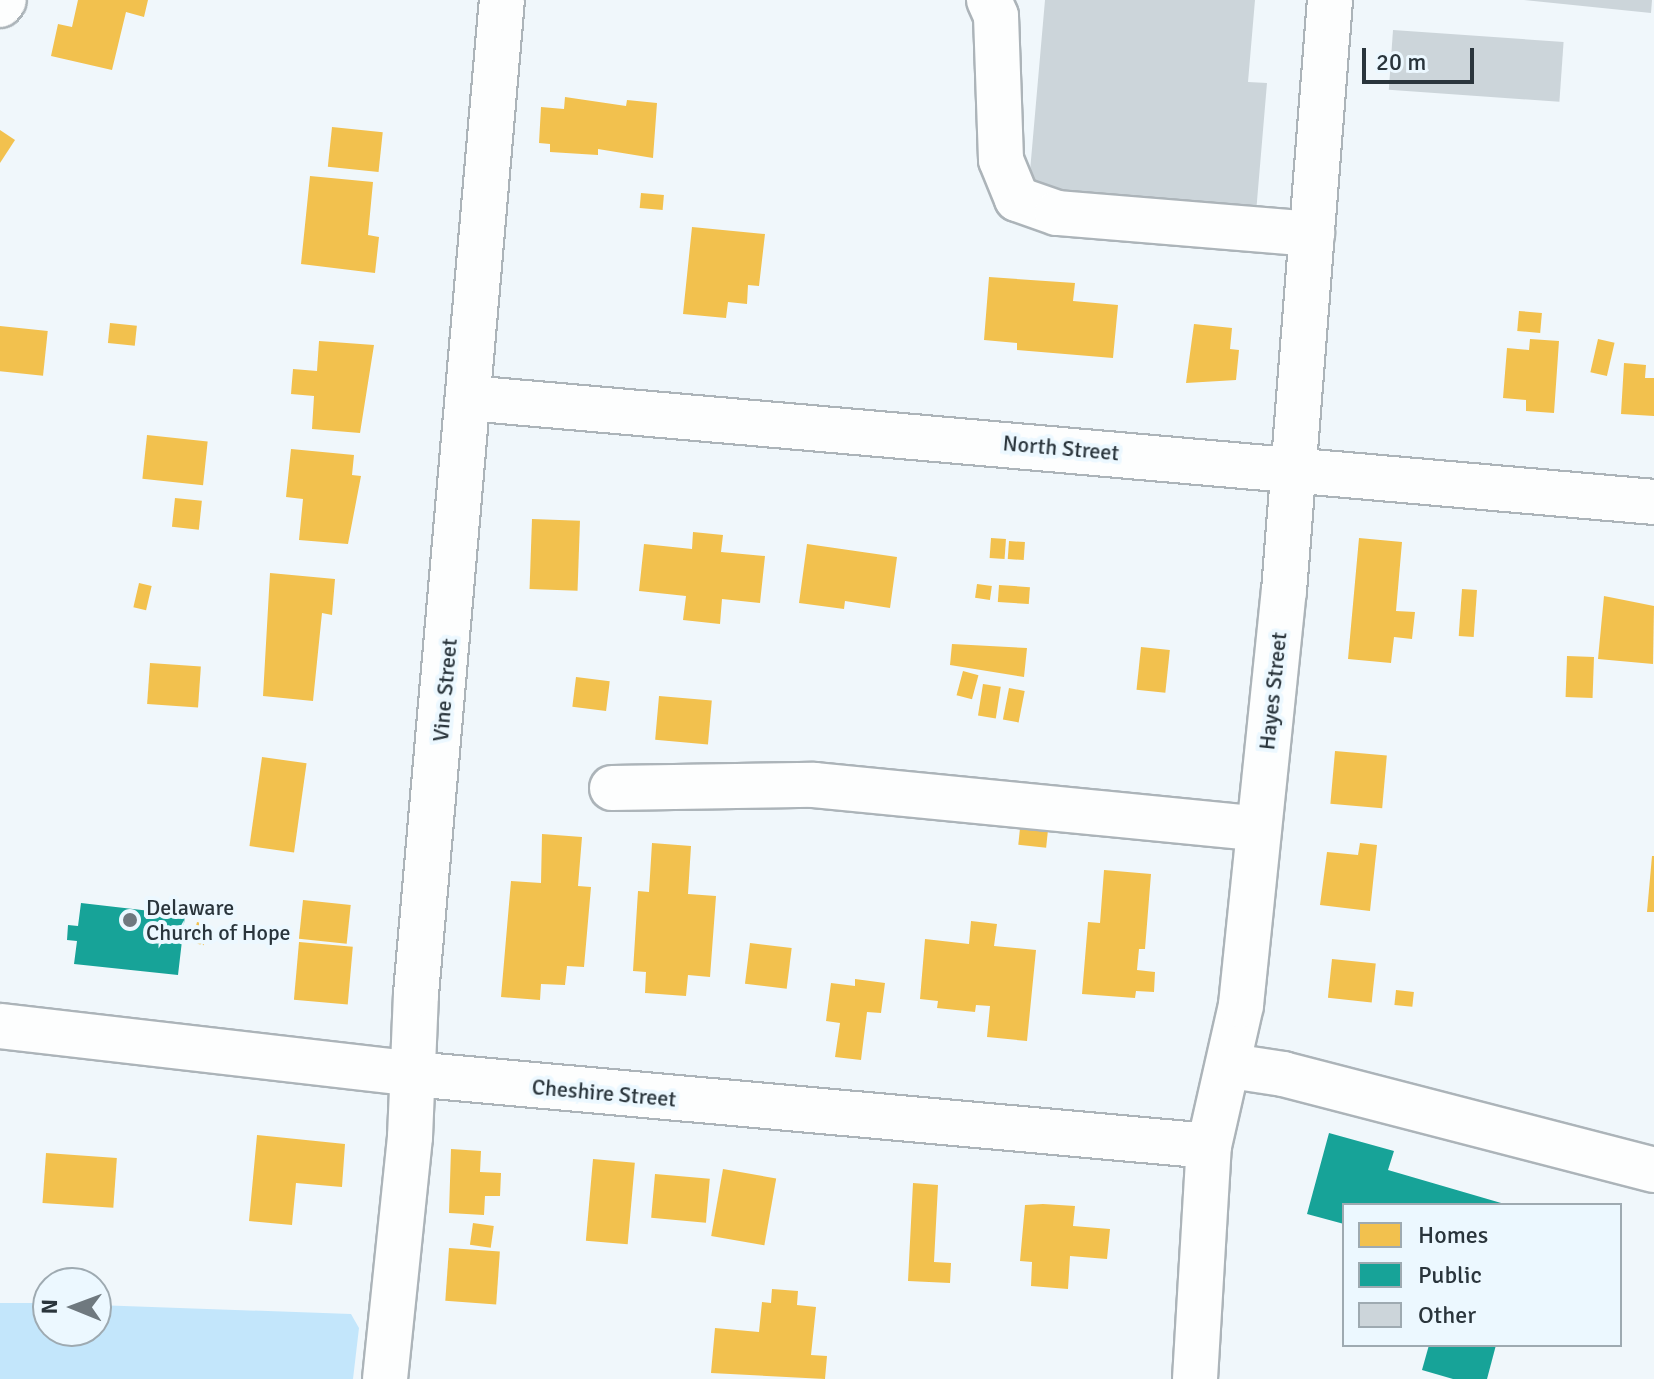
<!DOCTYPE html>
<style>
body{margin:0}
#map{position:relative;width:1654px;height:1379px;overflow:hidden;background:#f0f7fb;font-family:Signika,sans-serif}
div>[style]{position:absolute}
.green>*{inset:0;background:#c3e6fb}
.homes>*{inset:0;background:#f2c14e;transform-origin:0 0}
.public>*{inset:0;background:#17a398}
.building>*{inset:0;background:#ccd5da;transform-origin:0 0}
.roads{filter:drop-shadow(2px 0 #acb4b9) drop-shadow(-2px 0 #acb4b9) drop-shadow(0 2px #acb4b9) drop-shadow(0 -2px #acb4b9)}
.minor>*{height:44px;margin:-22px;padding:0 22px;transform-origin:22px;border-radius:22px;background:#fdfefe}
.dots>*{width:22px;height:22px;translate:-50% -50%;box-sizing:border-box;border:4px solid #ecf8ff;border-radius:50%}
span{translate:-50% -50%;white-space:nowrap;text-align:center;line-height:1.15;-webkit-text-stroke:8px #ecf8ff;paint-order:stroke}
.street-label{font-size:22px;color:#2a353c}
.poi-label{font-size:22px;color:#2a353c}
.left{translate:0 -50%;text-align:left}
.legend{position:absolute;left:1342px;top:1203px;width:280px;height:144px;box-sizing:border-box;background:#ecf8ff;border:2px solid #9eaab1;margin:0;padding:10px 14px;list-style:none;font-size:24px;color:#2a353c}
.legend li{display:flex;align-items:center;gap:16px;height:40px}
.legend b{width:40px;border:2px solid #9eaab1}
.north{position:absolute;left:32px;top:1267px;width:80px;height:80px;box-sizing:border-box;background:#ecf8ff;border:2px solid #9eaab1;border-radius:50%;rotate:271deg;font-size:22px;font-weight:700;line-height:32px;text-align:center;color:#2a353c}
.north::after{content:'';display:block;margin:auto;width:28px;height:36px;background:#6f797f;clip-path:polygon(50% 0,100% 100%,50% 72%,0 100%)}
.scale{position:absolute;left:1362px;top:48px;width:112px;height:36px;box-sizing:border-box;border:4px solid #2a353c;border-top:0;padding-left:10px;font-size:24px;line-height:28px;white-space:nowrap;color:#2a353c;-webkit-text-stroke:6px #ecf8ff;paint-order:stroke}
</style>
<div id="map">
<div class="green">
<div style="clip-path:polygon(0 1303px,48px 1303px,48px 1331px,96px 1331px,96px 1305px,351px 1314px,359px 1328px,353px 1379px,0 1379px)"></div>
</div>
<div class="homes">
<div style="clip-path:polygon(78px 0,148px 0,144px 17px,126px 12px,112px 70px,51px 56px,58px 24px,72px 27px)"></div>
<div style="clip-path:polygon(565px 97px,626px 106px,627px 100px,657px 103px,653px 158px,598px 149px,598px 155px,550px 152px,550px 144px,539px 143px,541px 107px,564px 109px)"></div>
<div style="left:332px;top:127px;width:51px;height:40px;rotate:6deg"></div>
<div style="clip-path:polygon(0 130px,15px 140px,0 163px)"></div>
<div style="clip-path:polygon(310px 176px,373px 182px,368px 235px,379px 237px,375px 273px,301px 264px)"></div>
<div style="left:641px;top:193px;width:23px;height:15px;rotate:5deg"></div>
<div style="clip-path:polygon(692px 227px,765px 234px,759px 286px,748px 285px,747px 304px,728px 302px,726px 318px,683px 314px)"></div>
<div style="clip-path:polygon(989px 277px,1075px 283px,1073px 301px,1118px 305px,1113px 358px,1017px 350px,1017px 343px,984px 340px)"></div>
<div style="left:1519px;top:311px;width:23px;height:20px;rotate:5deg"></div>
<div style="left:110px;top:323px;width:27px;height:20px;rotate:6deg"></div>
<div style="clip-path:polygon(1194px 324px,1232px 328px,1230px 349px,1239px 350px,1236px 380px,1186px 383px)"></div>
<div style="left:0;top:326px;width:48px;height:45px;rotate:6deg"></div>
<div style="clip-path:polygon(1530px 339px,1559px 341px,1554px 413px,1526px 411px,1526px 400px,1503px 398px,1507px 348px,1529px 350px)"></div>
<div style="left:1598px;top:339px;width:17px;height:34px;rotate:13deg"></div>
<div style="clip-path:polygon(319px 341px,374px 345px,360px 433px,312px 429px,314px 396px,291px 394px,293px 369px,317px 371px)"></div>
<div style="clip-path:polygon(1624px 363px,1646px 365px,1645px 378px,1654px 378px,1654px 416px,1621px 414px)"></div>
<div style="left:147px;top:435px;width:61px;height:44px;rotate:6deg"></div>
<div style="clip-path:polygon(291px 449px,354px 455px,352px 475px,361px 476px,348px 544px,299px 540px,303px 499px,286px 497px)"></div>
<div style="left:175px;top:498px;width:27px;height:29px;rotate:6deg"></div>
<div style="left:532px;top:519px;width:48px;height:70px;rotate:2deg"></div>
<div style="clip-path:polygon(693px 532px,723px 535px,721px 552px,765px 556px,760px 603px,722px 599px,720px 624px,683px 620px,686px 596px,639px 591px,644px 544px,692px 549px)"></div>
<div style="left:991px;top:538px;width:15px;height:20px;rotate:4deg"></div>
<div style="clip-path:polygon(1359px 538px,1402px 542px,1396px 611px,1415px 612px,1412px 639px,1394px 637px,1391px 663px,1348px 659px)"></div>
<div style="left:1009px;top:541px;width:16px;height:18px;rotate:4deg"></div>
<div style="clip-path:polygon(807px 544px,897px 557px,890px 608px,845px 601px,844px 609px,799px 603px)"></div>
<div style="clip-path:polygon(270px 573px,335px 579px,332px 615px,322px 613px,313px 701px,263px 696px)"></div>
<div style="left:139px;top:583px;width:13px;height:25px;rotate:13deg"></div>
<div style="left:977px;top:584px;width:15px;height:14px;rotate:8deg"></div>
<div style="left:999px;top:585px;width:31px;height:17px;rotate:4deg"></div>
<div style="left:1462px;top:589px;width:15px;height:47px;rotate:4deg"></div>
<div style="clip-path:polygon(1604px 596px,1654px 606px,1653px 664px,1598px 659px)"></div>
<div style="clip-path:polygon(952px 644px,1027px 648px,1024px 677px,950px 665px)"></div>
<div style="left:1141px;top:647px;width:29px;height:43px;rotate:6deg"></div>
<div style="left:1567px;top:656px;width:27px;height:41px;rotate:2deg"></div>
<div style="left:150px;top:663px;width:51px;height:41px;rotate:4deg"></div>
<div style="left:963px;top:671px;width:16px;height:25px;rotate:15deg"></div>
<div style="left:576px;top:677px;width:34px;height:30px;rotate:7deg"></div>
<div style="left:983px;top:684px;width:18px;height:32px;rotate:9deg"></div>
<div style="left:1009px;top:688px;width:16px;height:32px;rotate:11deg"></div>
<div style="left:659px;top:696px;width:53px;height:44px;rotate:5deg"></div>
<div style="left:1335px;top:751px;width:52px;height:53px;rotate:5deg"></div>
<div style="left:262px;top:757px;width:45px;height:90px;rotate:8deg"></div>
<div style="left:1021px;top:819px;width:28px;height:26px;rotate:6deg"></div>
<div style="clip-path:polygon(542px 834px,582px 837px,578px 886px,591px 887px,584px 967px,567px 966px,565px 985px,541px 984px,540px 1000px,501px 997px,511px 881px,541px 883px)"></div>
<div style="clip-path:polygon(652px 843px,691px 846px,688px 894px,716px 896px,710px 977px,688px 975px,686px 996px,645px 993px,646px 972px,633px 971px,638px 891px,649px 892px)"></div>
<div style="clip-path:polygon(1360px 843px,1377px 845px,1370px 911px,1320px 905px,1327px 852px,1358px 855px)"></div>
<div style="clip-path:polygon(1652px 856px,1654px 856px,1654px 912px,1647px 912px)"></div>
<div style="clip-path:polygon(1104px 870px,1151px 874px,1145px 949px,1139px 949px,1137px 970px,1155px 972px,1154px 992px,1136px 991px,1135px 998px,1082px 994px,1088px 922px,1100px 923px)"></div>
<div style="left:303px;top:900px;width:48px;height:39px;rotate:6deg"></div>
<div style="clip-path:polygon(971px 921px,997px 924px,994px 946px,1036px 950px,1027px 1041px,987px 1037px,990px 1006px,976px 1005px,975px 1012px,937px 1008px,938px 1001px,920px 999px,925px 939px,969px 944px)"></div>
<div style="left:197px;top:922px;width:12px;height:21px;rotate:14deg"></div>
<div style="left:299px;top:942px;width:54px;height:58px;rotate:5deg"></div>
<div style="left:750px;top:943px;width:42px;height:41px;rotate:7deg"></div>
<div style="left:1332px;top:959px;width:44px;height:39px;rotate:6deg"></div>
<div style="clip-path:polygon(855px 979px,885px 983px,881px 1013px,867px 1012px,861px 1060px,835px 1057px,840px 1023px,826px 1021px,831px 983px,855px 986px)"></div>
<div style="left:1396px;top:990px;width:18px;height:15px;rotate:6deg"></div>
<div style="clip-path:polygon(257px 1135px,345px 1144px,342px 1187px,296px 1183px,292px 1225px,249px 1221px)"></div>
<div style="clip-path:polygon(451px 1149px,481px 1151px,480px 1172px,501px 1173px,500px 1196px,485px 1196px,484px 1215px,449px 1213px)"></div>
<div style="left:46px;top:1153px;width:71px;height:50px;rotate:4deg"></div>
<div style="left:593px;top:1159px;width:42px;height:82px;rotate:5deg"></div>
<div style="left:723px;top:1169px;width:54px;height:68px;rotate:10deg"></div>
<div style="left:655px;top:1174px;width:55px;height:44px;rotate:5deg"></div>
<div style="clip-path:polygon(913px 1183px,938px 1185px,934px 1262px,951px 1263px,950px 1283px,908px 1281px)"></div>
<div style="clip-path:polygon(1043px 1204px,1075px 1206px,1073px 1226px,1110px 1229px,1107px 1259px,1070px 1256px,1068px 1289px,1031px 1286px,1032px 1262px,1020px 1261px,1025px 1205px)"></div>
<div style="left:473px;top:1223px;width:21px;height:22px;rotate:8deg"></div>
<div style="left:449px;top:1248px;width:51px;height:53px;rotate:4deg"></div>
<div style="clip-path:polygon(772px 1289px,798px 1291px,797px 1305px,816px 1307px,811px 1355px,827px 1356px,825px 1379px,711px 1373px,715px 1328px,759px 1332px,762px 1302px,771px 1303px)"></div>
</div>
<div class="public">
<div style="clip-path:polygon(81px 903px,185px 915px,178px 975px,74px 964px,77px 941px,67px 940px,68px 925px,78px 926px)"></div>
<div style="clip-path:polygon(1329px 1133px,1394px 1151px,1388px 1170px,1508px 1205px,1344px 1205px,1344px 1224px,1307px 1214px)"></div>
<div style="clip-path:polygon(1429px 1345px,1496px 1345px,1487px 1379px,1453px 1379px,1422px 1370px)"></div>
</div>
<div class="building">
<div style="clip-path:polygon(1045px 0,1255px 0,1248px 82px,1267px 83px,1256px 213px,1028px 194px)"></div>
<div style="clip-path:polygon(1524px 0,1652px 0,1651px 13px)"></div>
<div style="left:1393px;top:30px;width:171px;height:60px;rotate:4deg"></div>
</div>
<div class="roads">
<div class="minor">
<div style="left:989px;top:0;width:17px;rotate:66deg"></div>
<div style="left:996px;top:16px;width:144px;rotate:88deg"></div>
<div style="left:1001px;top:160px;width:42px;rotate:67.7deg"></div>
<div style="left:1017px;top:199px;width:42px;rotate:19.3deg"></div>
<div style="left:1057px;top:213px;width:256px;rotate:4.7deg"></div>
<div style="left:0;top:5px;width:6px;rotate:-51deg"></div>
<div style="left:468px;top:398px;width:1191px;rotate:5.01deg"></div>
<div style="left:612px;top:788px;width:202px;rotate:-0.9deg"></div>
<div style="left:814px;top:785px;width:447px;rotate:5.6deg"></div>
<div style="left:0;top:1026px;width:415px;rotate:6.6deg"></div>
<div style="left:412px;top:1074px;width:800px;rotate:5.16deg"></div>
<div style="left:1231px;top:1066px;width:53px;rotate:8.7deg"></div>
<div style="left:1283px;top:1074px;width:383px;rotate:14.5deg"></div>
<div style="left:385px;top:1379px;width:243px;rotate:-84.1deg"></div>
<div style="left:410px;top:1137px;width:143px;rotate:-87.6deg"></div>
<div style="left:416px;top:994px;width:998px;rotate:-85.06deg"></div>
<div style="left:1195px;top:1379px;width:233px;rotate:-86.6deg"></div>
<div style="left:1209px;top:1146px;width:145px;rotate:-77.2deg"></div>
<div style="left:1241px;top:1005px;width:416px;rotate:-84.1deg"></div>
<div style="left:1284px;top:591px;width:593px;rotate:-85.55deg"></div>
</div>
</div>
<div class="dots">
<div style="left:130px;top:920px;background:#6f797f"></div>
</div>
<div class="street-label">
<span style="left:1061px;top:448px;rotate:5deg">North Street</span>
<span style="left:445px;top:690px;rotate:-85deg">Vine Street</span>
<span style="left:1273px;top:691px;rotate:-84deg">Hayes Street</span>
<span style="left:604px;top:1093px;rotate:5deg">Cheshire Street</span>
</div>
<div class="poi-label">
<span class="left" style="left:146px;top:920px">Delaware<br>Church of Hope</span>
</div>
<ul class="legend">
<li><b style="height:22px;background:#f2c14e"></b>Homes</li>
<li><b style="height:22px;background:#17a398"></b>Public</li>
<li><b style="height:22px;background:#ccd5da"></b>Other</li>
</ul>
<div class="north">N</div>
<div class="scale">20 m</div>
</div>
